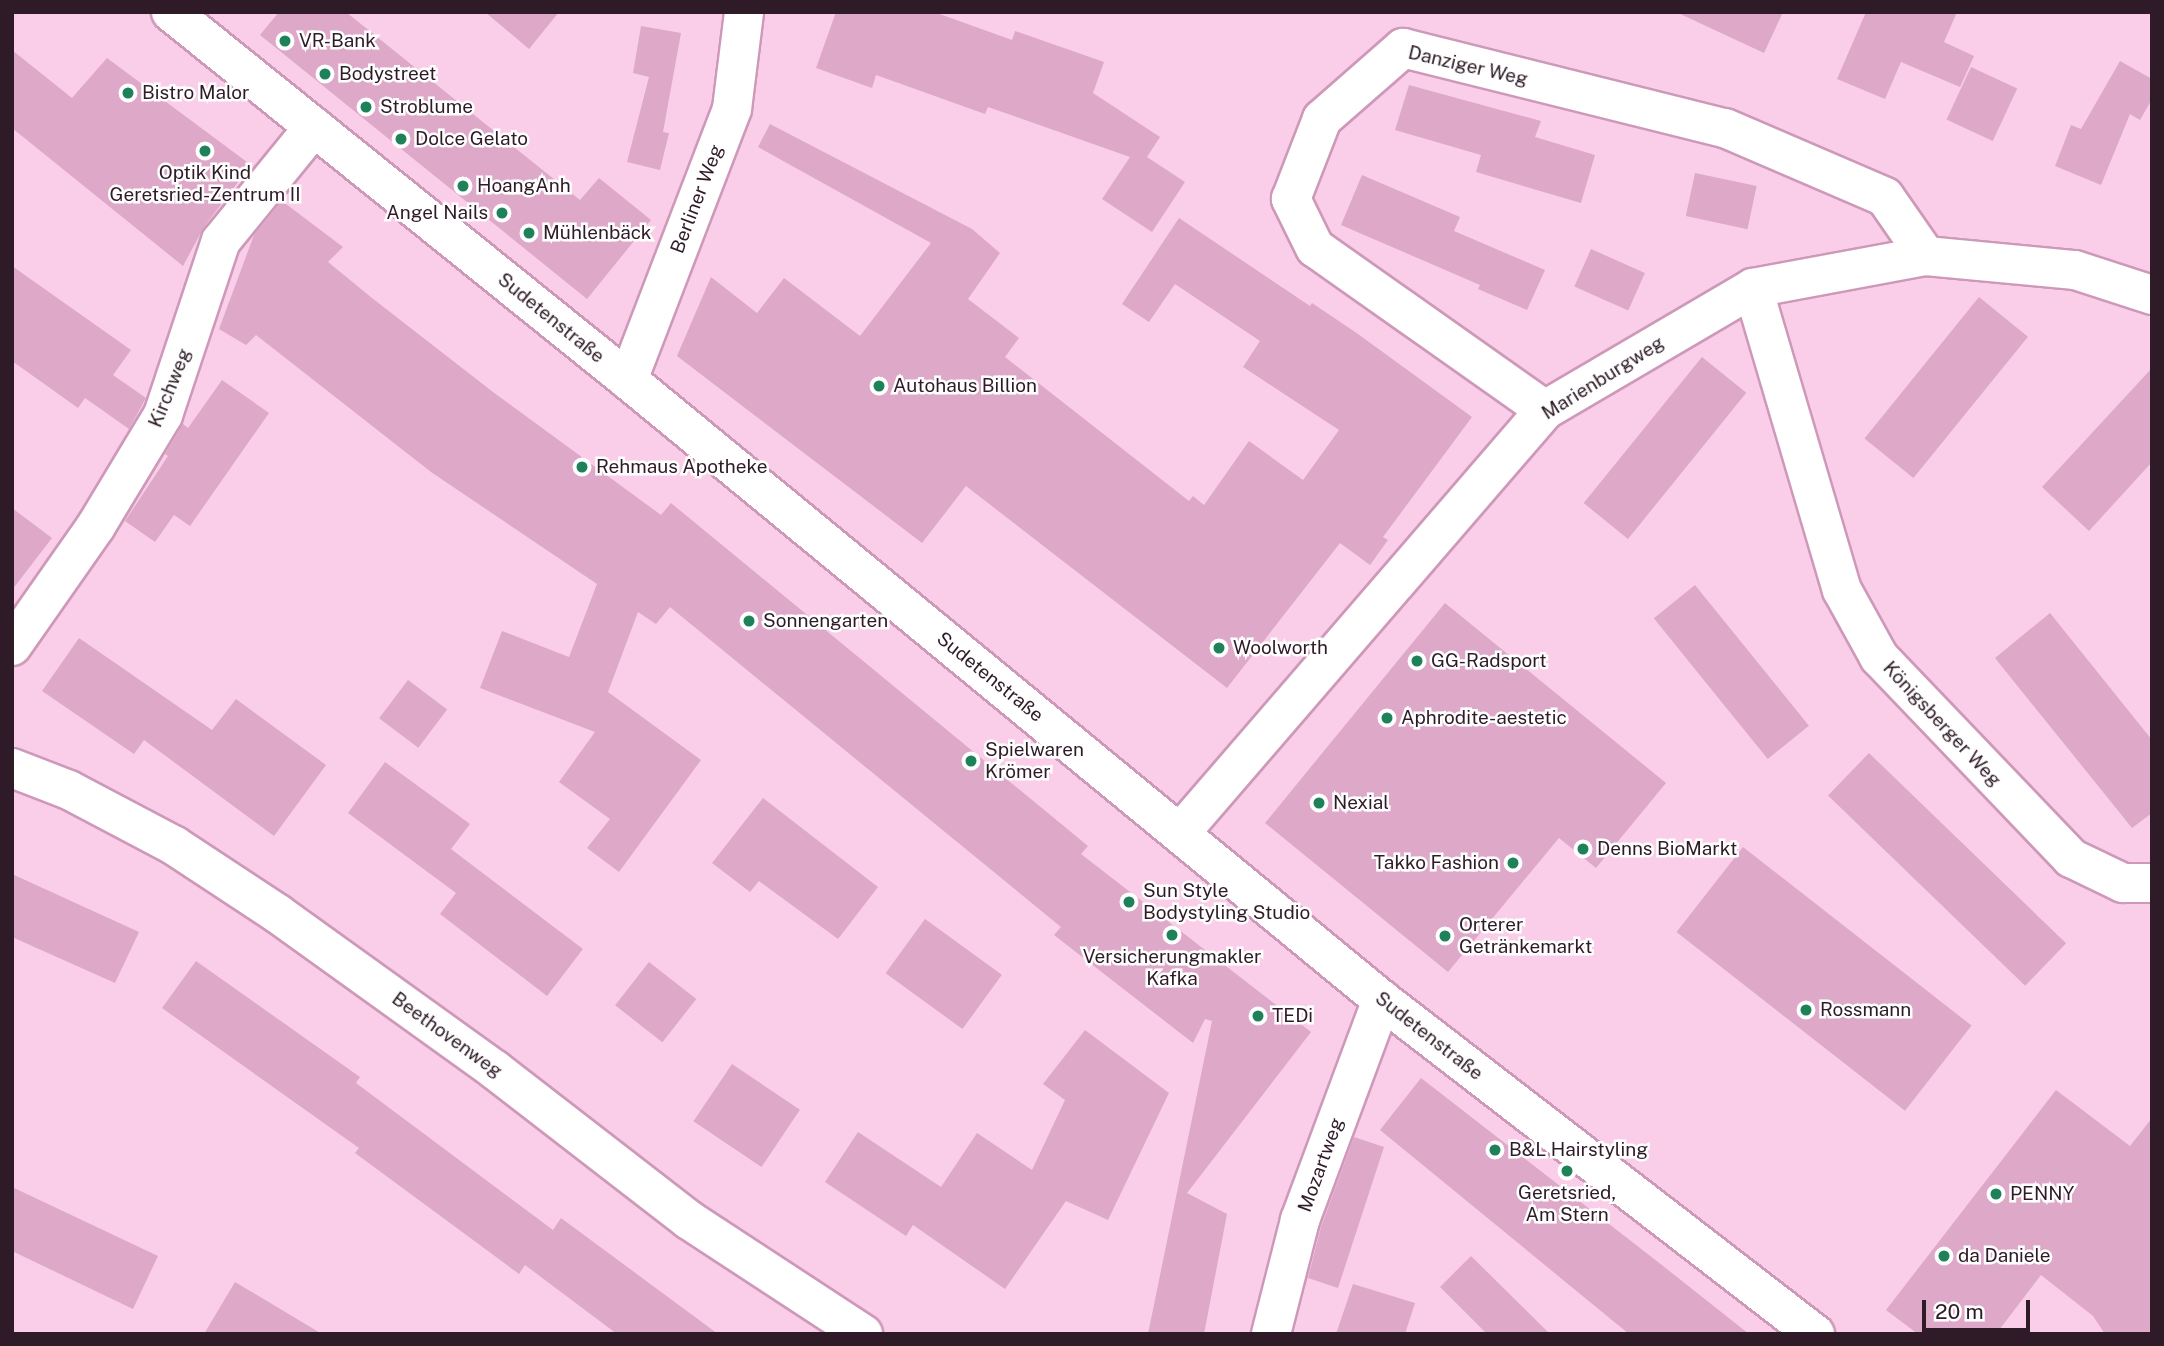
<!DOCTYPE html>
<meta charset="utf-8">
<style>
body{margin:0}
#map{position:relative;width:2164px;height:1346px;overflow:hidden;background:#facee8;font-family:"Public Sans",sans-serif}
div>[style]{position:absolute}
.building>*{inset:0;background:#dea8c9;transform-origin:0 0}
.roads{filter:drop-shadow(2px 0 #ce99b9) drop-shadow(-2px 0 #ce99b9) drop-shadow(0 2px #ce99b9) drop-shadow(0 -2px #ce99b9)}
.minor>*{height:38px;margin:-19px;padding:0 19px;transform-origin:19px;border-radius:19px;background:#fff}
.dots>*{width:19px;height:19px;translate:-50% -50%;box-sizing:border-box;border:4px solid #fefefe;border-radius:50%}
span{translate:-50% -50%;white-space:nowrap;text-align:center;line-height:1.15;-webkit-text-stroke:5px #fefefe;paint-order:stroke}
.poi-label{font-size:19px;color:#2e1b27}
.left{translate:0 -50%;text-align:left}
.right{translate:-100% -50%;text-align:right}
.street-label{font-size:19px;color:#2e1b27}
.frame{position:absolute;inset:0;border:14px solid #2e1b27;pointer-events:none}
.scale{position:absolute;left:1922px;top:1300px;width:108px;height:32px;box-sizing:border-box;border:4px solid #2e1b27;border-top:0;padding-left:9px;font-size:21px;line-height:24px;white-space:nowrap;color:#2e1b27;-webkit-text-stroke:5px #fefefe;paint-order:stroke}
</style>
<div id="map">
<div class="building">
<div style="clip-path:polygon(279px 12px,346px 12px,580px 200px,599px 178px,651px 220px,587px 299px,260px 35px)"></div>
<div style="clip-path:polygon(485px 12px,559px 12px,529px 49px)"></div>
<div style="clip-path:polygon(836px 12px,934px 12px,1012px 40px,1015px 31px,1104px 62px,1093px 93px,1160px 137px,1147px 157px,1185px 182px,1152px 232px,1102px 199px,1130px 157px,988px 107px,985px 114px,876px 75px,872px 88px,816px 68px)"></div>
<div style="clip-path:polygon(1676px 12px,1783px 12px,1764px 53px)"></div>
<div style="clip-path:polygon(1866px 12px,1957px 12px,1944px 42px,1974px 56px,1960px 87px,1901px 62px,1885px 99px,1837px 79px)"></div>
<div style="clip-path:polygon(641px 26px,681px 33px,663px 132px,669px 133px,660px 170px,627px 162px,649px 77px,633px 73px)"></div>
<div style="clip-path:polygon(12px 50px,72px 98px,107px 58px,251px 165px,204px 227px,183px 266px,12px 128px)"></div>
<div style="clip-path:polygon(2120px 61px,2152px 79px,2152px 99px,2140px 120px,2130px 114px,2101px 185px,2055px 166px,2071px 125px,2081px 129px)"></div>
<div style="left:1971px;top:67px;width:51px;height:58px;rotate:25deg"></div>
<div style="clip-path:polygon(1409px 85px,1541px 121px,1535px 137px,1595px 155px,1581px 203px,1476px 172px,1481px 155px,1395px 130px)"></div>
<div style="clip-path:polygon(770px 124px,972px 229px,1000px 253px,968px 299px,1019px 338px,1005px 357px,1189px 501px,1193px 496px,1204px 505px,1249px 441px,1303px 480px,1339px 430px,1243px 367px,1260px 341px,1175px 284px,1149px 322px,1122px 304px,1179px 218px,1310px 306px,1312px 303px,1358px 334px,1472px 417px,1383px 537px,1388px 540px,1370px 565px,1340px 543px,1227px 688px,966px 486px,922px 543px,677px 356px,711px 277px,757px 313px,784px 278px,860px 336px,931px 243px,758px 147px)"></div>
<div style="left:1695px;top:173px;width:63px;height:44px;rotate:12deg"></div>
<div style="clip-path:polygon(1362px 175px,1460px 217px,1454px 231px,1545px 270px,1527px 310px,1478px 289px,1480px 285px,1341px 225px)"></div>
<div style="clip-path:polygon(282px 201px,343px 247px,328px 262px,372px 298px,493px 392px,661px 515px,671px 503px,1088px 846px,1081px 854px,1311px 1032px,1187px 1193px,1227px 1214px,1204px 1334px,1148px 1334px,1212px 1021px,1205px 1019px,1193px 1043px,1054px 935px,1061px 927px,670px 607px,656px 624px,638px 612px,608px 692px,701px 760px,619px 872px,587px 848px,610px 819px,559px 782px,595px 732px,480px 688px,502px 631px,569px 657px,597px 584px,431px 472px,256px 335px,246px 345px,219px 329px,254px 235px)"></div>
<div style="left:1591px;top:249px;width:59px;height:41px;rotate:24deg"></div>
<div style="clip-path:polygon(12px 266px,131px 350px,113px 375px,146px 398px,129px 429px,85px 398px,78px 408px,12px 361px)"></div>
<div style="left:1979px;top:297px;width:63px;height:182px;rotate:39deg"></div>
<div style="left:1702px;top:357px;width:57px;height:188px;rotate:39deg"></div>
<div style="clip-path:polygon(2152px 368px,2152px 462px,2089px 531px,2042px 487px)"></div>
<div style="clip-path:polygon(222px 380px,269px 413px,190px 526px,174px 515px,155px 542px,125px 521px,168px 456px,165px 454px,183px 424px,188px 428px)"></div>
<div style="clip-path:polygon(12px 508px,52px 538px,12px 590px)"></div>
<div style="left:1695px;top:585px;width:181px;height:53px;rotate:51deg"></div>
<div style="clip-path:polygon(1445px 603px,1666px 783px,1596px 868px,1559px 838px,1448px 972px,1265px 823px)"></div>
<div style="clip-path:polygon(2050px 613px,2152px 740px,2152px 813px,2132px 828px,1995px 658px)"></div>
<div style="clip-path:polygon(79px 638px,212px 730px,236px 699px,326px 765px,274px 836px,144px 740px,134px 754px,42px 691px)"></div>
<div style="left:408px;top:680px;width:49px;height:48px;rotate:37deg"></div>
<div style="left:1869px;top:753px;width:274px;height:59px;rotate:44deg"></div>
<div style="clip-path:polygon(385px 762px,470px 824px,451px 849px,583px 949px,547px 996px,440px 914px,456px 893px,348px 813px)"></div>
<div style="clip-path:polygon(763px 798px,878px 887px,838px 939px,759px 881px,750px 892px,712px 863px)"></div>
<div style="left:1743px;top:847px;width:290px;height:108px;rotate:38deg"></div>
<div style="clip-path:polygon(12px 874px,139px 932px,115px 983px,12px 937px)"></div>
<div style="left:925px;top:919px;width:95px;height:67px;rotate:36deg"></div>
<div style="clip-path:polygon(196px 961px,360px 1077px,356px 1083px,553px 1230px,561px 1218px,718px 1334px,617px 1334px,525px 1265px,519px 1274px,355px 1153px,359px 1148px,162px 1008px)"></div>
<div style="left:649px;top:962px;width:60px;height:55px;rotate:38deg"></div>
<div style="clip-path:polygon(1085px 1030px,1169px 1093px,1108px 1220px,1066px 1201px,1005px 1289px,913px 1225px,906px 1236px,825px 1182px,858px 1132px,941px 1187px,977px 1133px,1032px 1170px,1065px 1100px,1043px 1084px)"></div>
<div style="left:732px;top:1064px;width:82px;height:69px;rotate:34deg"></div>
<div style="clip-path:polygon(1421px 1078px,1658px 1262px,1749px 1334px,1629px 1334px,1380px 1130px)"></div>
<div style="clip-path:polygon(2056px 1090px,2130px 1146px,2152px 1118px,2152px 1334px,2105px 1334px,2093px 1316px,2041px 1275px,1996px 1334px,1918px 1334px,1886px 1310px)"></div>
<div style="clip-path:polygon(1354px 1137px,1384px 1147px,1338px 1288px,1308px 1278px,1321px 1227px)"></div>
<div style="clip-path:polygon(12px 1187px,158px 1256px,133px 1309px,12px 1251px)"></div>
<div style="clip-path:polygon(1471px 1256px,1550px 1334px,1487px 1334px,1440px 1287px)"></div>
<div style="clip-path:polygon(235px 1282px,322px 1334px,204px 1334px)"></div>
<div style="clip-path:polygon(1353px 1284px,1415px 1303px,1405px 1334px,1336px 1334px)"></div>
</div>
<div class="roads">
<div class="minor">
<div style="left:171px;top:12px;width:587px;rotate:38.84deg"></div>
<div style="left:628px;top:380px;width:976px;rotate:39.43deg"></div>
<div style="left:1382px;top:1000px;width:547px;rotate:37.65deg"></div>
<div style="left:1753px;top:288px;width:315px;rotate:73.6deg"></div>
<div style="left:1842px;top:590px;width:77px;rotate:61.1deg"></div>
<div style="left:1879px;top:657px;width:278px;rotate:46.3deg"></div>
<div style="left:2071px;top:858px;width:58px;rotate:25.7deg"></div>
<div style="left:2123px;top:883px;width:29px"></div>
<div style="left:628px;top:380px;width:290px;rotate:-69deg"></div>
<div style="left:732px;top:109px;width:98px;rotate:-82.9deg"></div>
<div style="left:1545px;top:410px;width:281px;rotate:-144.8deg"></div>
<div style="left:1315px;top:248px;width:55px;rotate:-116.1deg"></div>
<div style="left:1291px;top:199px;width:86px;rotate:-68.8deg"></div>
<div style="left:1322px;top:119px;width:108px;rotate:-41.2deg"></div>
<div style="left:1403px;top:48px;width:332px;rotate:14deg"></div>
<div style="left:1725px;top:128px;width:174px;rotate:23.3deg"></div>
<div style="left:1885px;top:197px;width:72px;rotate:55.2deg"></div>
<div style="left:12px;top:646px;width:146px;rotate:-55deg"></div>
<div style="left:96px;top:526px;width:130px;rotate:-58.9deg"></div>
<div style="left:163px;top:415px;width:183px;rotate:-71.6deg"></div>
<div style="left:221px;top:241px;width:147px;rotate:-50.8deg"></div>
<div style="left:12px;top:768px;width:61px;rotate:21.1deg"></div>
<div style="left:69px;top:790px;width:120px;rotate:27.8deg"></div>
<div style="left:175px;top:846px;width:123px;rotate:33.4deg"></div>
<div style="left:278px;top:914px;width:267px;rotate:35.7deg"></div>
<div style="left:495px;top:1070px;width:245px;rotate:37.7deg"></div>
<div style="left:689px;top:1220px;width:208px;rotate:33.2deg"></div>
<div style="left:1181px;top:832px;width:557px;rotate:-49.22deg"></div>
<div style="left:1545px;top:410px;width:241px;rotate:-30.4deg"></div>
<div style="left:1753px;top:288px;width:176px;rotate:-10.5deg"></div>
<div style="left:1926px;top:256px;width:150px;rotate:5.4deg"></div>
<div style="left:2075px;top:270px;width:81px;rotate:18deg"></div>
<div style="left:1271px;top:1334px;width:118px;rotate:-75.7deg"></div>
<div style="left:1300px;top:1220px;width:235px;rotate:-69.6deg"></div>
</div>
</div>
<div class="dots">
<div style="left:285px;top:41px;background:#1e815a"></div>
<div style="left:325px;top:74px;background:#1e815a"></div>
<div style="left:128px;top:93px;background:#1e815a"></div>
<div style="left:366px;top:107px;background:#1e815a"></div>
<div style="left:401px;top:139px;background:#1e815a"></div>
<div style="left:205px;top:151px;background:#1e815a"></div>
<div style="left:463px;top:186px;background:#1e815a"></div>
<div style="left:502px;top:213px;background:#1e815a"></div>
<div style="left:529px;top:233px;background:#1e815a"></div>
<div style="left:879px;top:386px;background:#1e815a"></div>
<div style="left:582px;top:467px;background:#1e815a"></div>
<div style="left:749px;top:621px;background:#1e815a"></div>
<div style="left:1219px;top:648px;background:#1e815a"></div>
<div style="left:1417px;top:661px;background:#1e815a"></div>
<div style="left:1387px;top:718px;background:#1e815a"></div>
<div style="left:971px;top:761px;background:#1e815a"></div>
<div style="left:1319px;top:803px;background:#1e815a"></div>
<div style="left:1583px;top:849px;background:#1e815a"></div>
<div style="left:1513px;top:863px;background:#1e815a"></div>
<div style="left:1129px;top:902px;background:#1e815a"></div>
<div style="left:1172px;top:935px;background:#1e815a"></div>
<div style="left:1445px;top:936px;background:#1e815a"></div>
<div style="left:1806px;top:1010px;background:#1e815a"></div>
<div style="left:1258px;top:1016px;background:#1e815a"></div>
<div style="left:1495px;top:1150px;background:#1e815a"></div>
<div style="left:1567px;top:1171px;background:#1e815a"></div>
<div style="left:1996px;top:1194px;background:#1e815a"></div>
<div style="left:1944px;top:1256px;background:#1e815a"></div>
</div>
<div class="poi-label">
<span class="left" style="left:299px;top:41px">VR-Bank</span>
<span class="left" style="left:339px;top:74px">Bodystreet</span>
<span class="left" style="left:142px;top:93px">Bistro Malor</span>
<span class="left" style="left:380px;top:107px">Stroblume</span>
<span class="left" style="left:415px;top:139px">Dolce Gelato</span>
<span style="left:205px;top:184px">Optik Kind<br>Geretsried-Zentrum II</span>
<span class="left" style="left:477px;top:186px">HoangAnh</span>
<span class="right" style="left:488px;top:213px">Angel Nails</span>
<span class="left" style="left:543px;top:233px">Mühlenbäck</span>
<span class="left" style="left:893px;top:386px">Autohaus Billion</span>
<span class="left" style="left:596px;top:467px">Rehmaus Apotheke</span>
<span class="left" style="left:763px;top:621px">Sonnengarten</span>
<span class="left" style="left:1233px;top:648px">Woolworth</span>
<span class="left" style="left:1431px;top:661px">GG-Radsport</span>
<span class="left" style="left:1401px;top:718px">Aphrodite-aestetic</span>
<span class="left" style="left:985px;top:761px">Spielwaren<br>Krömer</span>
<span class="left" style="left:1333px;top:803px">Nexial</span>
<span class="left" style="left:1597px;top:849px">Denns BioMarkt</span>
<span class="right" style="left:1499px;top:863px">Takko Fashion</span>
<span class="left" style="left:1143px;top:902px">Sun Style<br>Bodystyling Studio</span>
<span class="left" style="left:1459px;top:936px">Orterer<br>Getränkemarkt</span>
<span style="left:1172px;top:968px">Versicherungmakler<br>Kafka</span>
<span class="left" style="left:1820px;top:1010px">Rossmann</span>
<span class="left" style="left:1272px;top:1016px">TEDi</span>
<span class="left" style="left:1509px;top:1150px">B&amp;L Hairstyling</span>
<span style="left:1567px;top:1204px">Geretsried,<br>Am Stern</span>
<span class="left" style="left:2010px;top:1194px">PENNY</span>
<span class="left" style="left:1958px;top:1256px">da Daniele</span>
</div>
<div class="street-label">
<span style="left:1468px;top:66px;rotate:13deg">Danziger Weg</span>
<span style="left:697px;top:199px;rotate:-69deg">Berliner Weg</span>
<span style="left:551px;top:318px;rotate:39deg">Sudetenstraße</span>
<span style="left:1603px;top:378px;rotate:-32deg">Marienburgweg</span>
<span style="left:170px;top:388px;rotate:-68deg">Kirchweg</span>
<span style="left:990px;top:677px;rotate:39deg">Sudetenstraße</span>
<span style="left:1942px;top:724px;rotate:47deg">Königsberger Weg</span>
<span style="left:447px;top:1035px;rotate:36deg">Beethovenweg</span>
<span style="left:1429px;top:1036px;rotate:38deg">Sudetenstraße</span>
<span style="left:1321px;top:1165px;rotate:-70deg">Mozartweg</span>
</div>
<div class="frame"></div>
<div class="scale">20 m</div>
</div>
